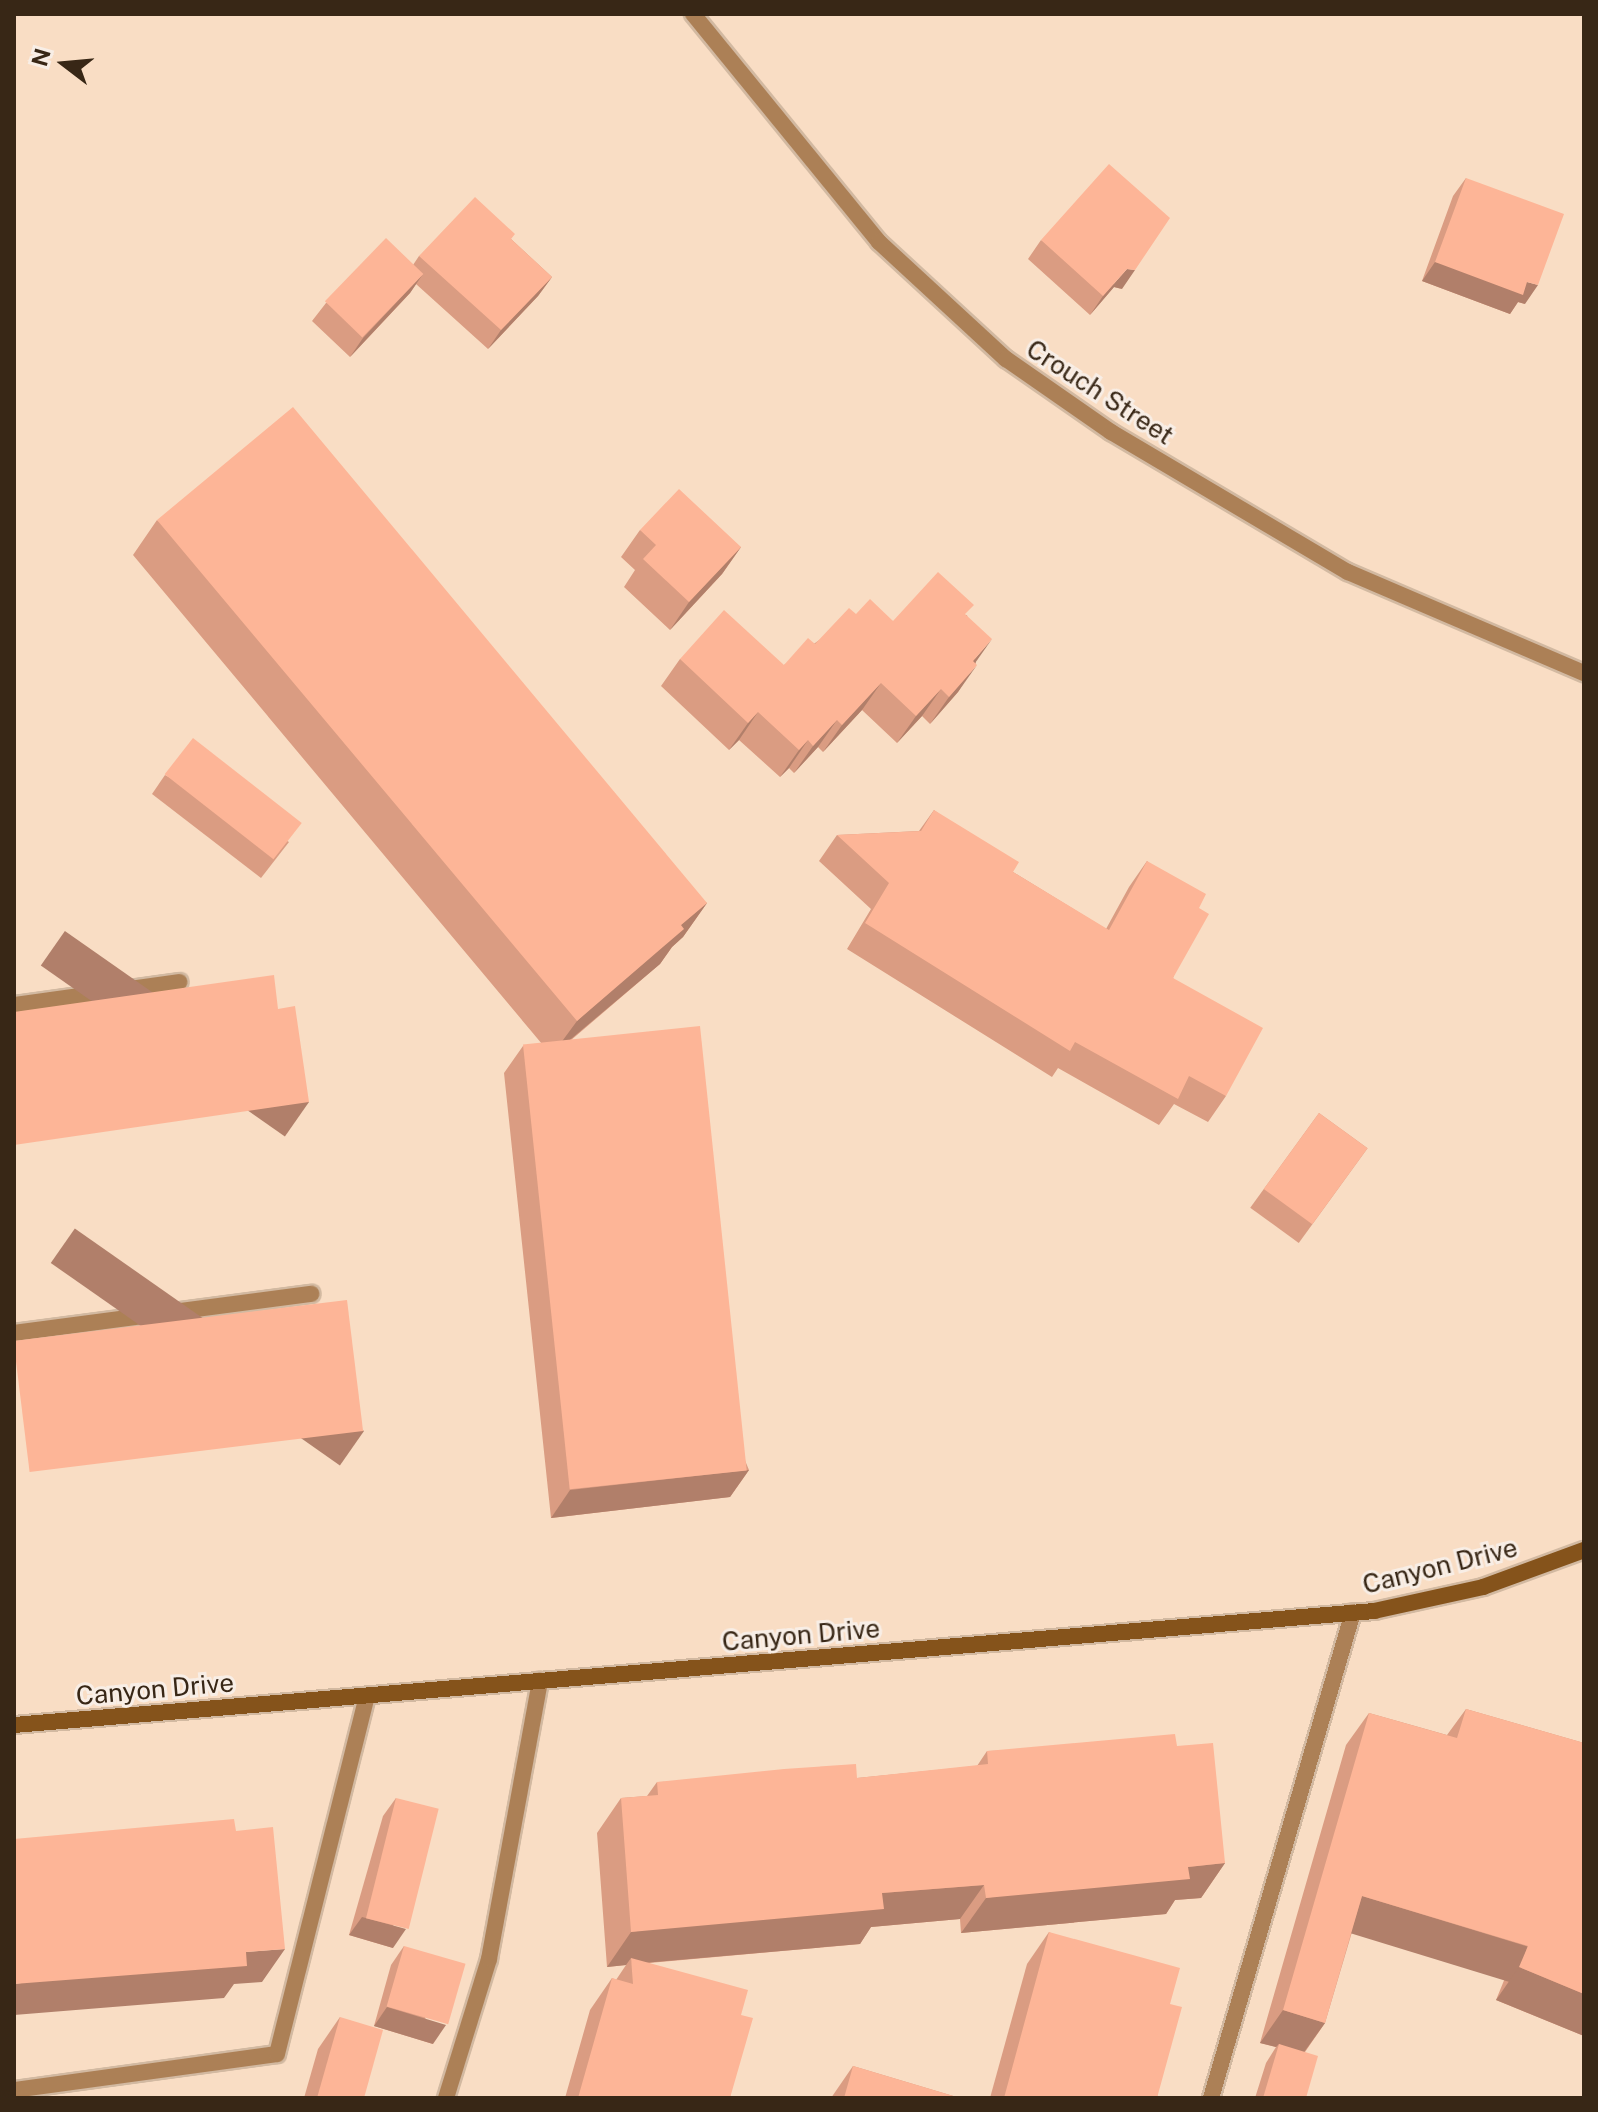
<!DOCTYPE html>
<style>
body{margin:0}
#map{position:relative;width:1598px;height:2112px;overflow:hidden;background:#f9ddc4;font-family:"Public Sans",sans-serif}
div>[style]{position:absolute}
.roads{filter:drop-shadow(2px 0 #d2b9a1) drop-shadow(-2px 0 #d2b9a1) drop-shadow(0 2px #d2b9a1) drop-shadow(0 -2px #d2b9a1)}
.minor>*{height:16px;margin:-8px;padding:0 8px;transform-origin:8px;border-radius:8px;background:#ac8056}
.tertiary>*{height:16px;margin:-8px;padding:0 8px;transform-origin:8px;border-radius:8px;background:#ac8056}
.secondary>*{height:16px;margin:-8px;padding:0 8px;transform-origin:8px;border-radius:8px;background:#85531b}
.wall>*{inset:0;background:#da9c82;transform-origin:0 0}
.shaded-wall>*{inset:0;background:#b17f6a;transform-origin:0 0}
.building>*{inset:0;background:#fdb597;transform-origin:0 0}
span{translate:-50% -50%;white-space:nowrap;text-align:center;line-height:1.15;-webkit-text-stroke:6px #f8eee6;paint-order:stroke}
.street-label{font-size:26px;color:#382716}
.frame{position:absolute;inset:0;border:16px solid #382716;pointer-events:none}
.north{position:absolute;left:24px;top:24px;width:80px;height:80px;-webkit-text-stroke:6px #f8eee6;paint-order:stroke;rotate:286deg;font-size:22px;font-weight:700;line-height:32px;text-align:center;color:#382716}
.north::after{content:'';display:block;margin:auto;width:28px;height:36px;background:#382716;clip-path:polygon(50% 0,100% 100%,50% 72%,0 100%)}
</style>
<div id="map">
<div class="roads">
<div class="minor">
<div style="left:14px;top:1005px;width:167px;rotate:-7.9deg"></div>
<div style="left:14px;top:1333px;width:300px;rotate:-7.5deg"></div>
<div style="left:14px;top:2090px;width:265px;rotate:-7.8deg"></div>
<div style="left:277px;top:2054px;width:369px;rotate:-75.9deg"></div>
<div style="left:446px;top:2098px;width:145px;rotate:-72.8deg"></div>
<div style="left:489px;top:1959px;width:283px;rotate:-79.6deg"></div>
<div style="left:1211px;top:2098px;width:506px;rotate:-73.71deg"></div>
</div>
<div class="tertiary">
<div style="left:693px;top:14px;width:294px;rotate:50.8deg"></div>
<div style="left:879px;top:242px;width:173px;rotate:42.7deg"></div>
<div style="left:1006px;top:359px;width:128px;rotate:34.8deg"></div>
<div style="left:1111px;top:432px;width:275px;rotate:30.6deg"></div>
<div style="left:1348px;top:572px;width:257px;rotate:23.2deg"></div>
</div>
<div class="secondary">
<div style="left:14px;top:1725px;width:1365px;rotate:-4.79deg"></div>
<div style="left:1374px;top:1611px;width:112px;rotate:-12.4deg"></div>
<div style="left:1483px;top:1587px;width:108px;rotate:-20.1deg"></div>
</div>
</div>
<div class="wall">
<div style="clip-path:polygon(1466px 178px,1525px 304px,1518px 302px,1510px 314px,1422px 281px,1453px 196px)"></div>
<div style="clip-path:polygon(511px 239px,552px 277px,538px 296px,488px 349px,416px 284px,410px 293px,350px 357px,312px 321px,326px 303px,413px 265px,419px 256px)"></div>
<div style="clip-path:polygon(1041px 240px,1122px 289px,1114px 287px,1090px 315px,1028px 259px)"></div>
<div style="clip-path:polygon(157px 520px,707px 903px,683px 937px,672px 947px,660px 964px,570px 1041px,749px 1470px,730px 1497px,551px 1518px,504px 1073px,523px 1046px,542px 1044px,133px 555px)"></div>
<div style="clip-path:polygon(640px 530px,741px 547px,722px 574px,670px 630px,624px 587px,635px 570px,621px 557px)"></div>
<div style="clip-path:polygon(856px 614px,893px 621px,967px 615px,976px 663px,958px 692px,930px 724px,922px 716px,897px 743px,862px 710px,823px 752px,818px 747px,794px 773px,789px 768px,780px 777px,739px 740px,729px 750px,661px 686px,680px 659px,784px 665px)"></div>
<div style="clip-path:polygon(165px 775px,289px 842px,261px 878px,152px 794px)"></div>
<div style="clip-path:polygon(934px 810px,1013px 872px,1106px 929px,1129px 887px,1147px 861px,1199px 908px,1173px 978px,1226px 1096px,1208px 1122px,1174px 1104px,1159px 1125px,1058px 1068px,1052px 1077px,847px 949px,871px 909px,819px 861px,837px 835px,919px 831px)"></div>
<div style="left:1319px;top:1113px;width:60px;height:117px;rotate:36deg"></div>
<div style="clip-path:polygon(1466px 1709px,1584px 1743px,1584px 2036px,1496px 2000px,1505px 1978px,1352px 1932px,1325px 2023px,1305px 2052px,1306px 2098px,1255px 2098px,1266px 2063px,1276px 2047px,1260px 2043px,1346px 1745px,1369px 1713px,1447px 1735px)"></div>
<div style="clip-path:polygon(1177px 1746px,1225px 1863px,1201px 1898px,1175px 1900px,1166px 1914px,961px 1933px,960px 1919px,871px 1927px,860px 1944px,649px 1963px,741px 2015px,730px 2098px,565px 2098px,590px 2010px,612px 1978px,616px 1980px,626px 1965px,607px 1967px,597px 1833px,621px 1798px,647px 1796px,657px 1782px,857px 1778px,977px 1766px,987px 1751px)"></div>
<div style="clip-path:polygon(396px 1798px,393px 1948px,349px 1935px,383px 1816px)"></div>
<div style="clip-path:polygon(1049px 1932px,1170px 2004px,1157px 2098px,990px 2098px,1027px 1964px)"></div>
<div style="clip-path:polygon(404px 1946px,433px 2044px,374px 2026px,391px 1965px)"></div>
<div style="clip-path:polygon(340px 2017px,364px 2098px,304px 2098px,318px 2049px)"></div>
<div style="clip-path:polygon(853px 2066px,960px 2098px,831px 2098px)"></div>
</div>
<div class="shaded-wall">
<div style="clip-path:polygon(1435px 262px,1527px 282px,1538px 285px,1525px 304px,1518px 302px,1510px 314px,1422px 281px)"></div>
<div style="clip-path:polygon(1127px 269px,1135px 270px,1122px 289px,1114px 287px,1090px 315px,1103px 296px)"></div>
<div style="clip-path:polygon(423px 274px,410px 293px,350px 357px,363px 338px)"></div>
<div style="clip-path:polygon(552px 277px,538px 296px,488px 349px,501px 330px)"></div>
<div style="clip-path:polygon(741px 547px,722px 574px,670px 630px,689px 602px)"></div>
<div style="clip-path:polygon(992px 639px,973px 666px,973px 661px)"></div>
<div style="clip-path:polygon(977px 665px,958px 692px,930px 724px,949px 697px)"></div>
<div style="clip-path:polygon(881px 683px,862px 710px,823px 752px,842px 725px)"></div>
<div style="clip-path:polygon(941px 689px,922px 716px,897px 743px,916px 716px)"></div>
<div style="clip-path:polygon(758px 712px,739px 740px,729px 750px,748px 723px)"></div>
<div style="clip-path:polygon(837px 720px,818px 747px,794px 773px,813px 746px)"></div>
<div style="clip-path:polygon(808px 740px,789px 768px,780px 777px,799px 750px)"></div>
<div style="clip-path:polygon(707px 903px,683px 937px,672px 947px,660px 964px,552px 1055px,577px 1021px,681px 925px)"></div>
<div style="left:309px;top:1102px;width:42px;height:298px;rotate:125deg"></div>
<div style="left:364px;top:1431px;width:42px;height:353px;rotate:125deg"></div>
<div style="clip-path:polygon(749px 1470px,730px 1497px,551px 1518px,570px 1490px)"></div>
<div style="clip-path:polygon(1225px 1863px,1201px 1898px,1175px 1900px,1166px 1914px,961px 1933px,986px 1898px,1188px 1867px)"></div>
<div style="clip-path:polygon(984px 1885px,960px 1919px,871px 1927px,860px 1944px,632px 1964px,631px 1958px,626px 1965px,607px 1967px,631px 1932px,882px 1893px)"></div>
<div style="left:1362px;top:1896px;width:173px;height:39px;rotate:17deg"></div>
<div style="clip-path:polygon(362px 1917px,406px 1929px,393px 1948px,349px 1935px)"></div>
<div style="clip-path:polygon(285px 1949px,262px 1982px,234px 1984px,224px 1998px,14px 2015px,14px 1984px,246px 1952px)"></div>
<div style="clip-path:polygon(1519px 1967px,1584px 1994px,1584px 2036px,1496px 2000px)"></div>
<div style="clip-path:polygon(387px 2007px,446px 2025px,433px 2044px,374px 2026px)"></div>
<div style="clip-path:polygon(1283px 2010px,1325px 2023px,1302px 2055px,1279px 2044px,1276px 2047px,1260px 2043px)"></div>
</div>
<div class="building">
<div style="clip-path:polygon(1109px 164px,1170px 218px,1135px 270px,1127px 269px,1103px 296px,1041px 240px)"></div>
<div style="clip-path:polygon(1466px 178px,1564px 214px,1538px 285px,1527px 282px,1523px 295px,1435px 262px)"></div>
<div style="clip-path:polygon(475px 197px,515px 234px,511px 239px,552px 277px,501px 330px,419px 256px)"></div>
<div style="left:386px;top:238px;width:52px;height:88px;rotate:44deg"></div>
<div style="clip-path:polygon(293px 407px,707px 903px,681px 925px,684px 929px,577px 1021px,157px 520px)"></div>
<div style="clip-path:polygon(679px 489px,741px 547px,689px 602px,643px 559px,656px 545px,640px 530px)"></div>
<div style="clip-path:polygon(938px 572px,974px 605px,965px 614px,992px 639px,973px 661px,977px 665px,949px 697px,941px 689px,916px 716px,881px 683px,842px 725px,837px 720px,813px 746px,808px 740px,799px 750px,758px 712px,748px 723px,680px 659px,724px 610px,784px 665px,808px 638px,815px 644px,849px 608px,856px 614px,870px 599px,893px 621px)"></div>
<div style="left:193px;top:738px;width:138px;height:46px;rotate:38deg"></div>
<div style="clip-path:polygon(934px 810px,1019px 862px,1013px 872px,1109px 930px,1147px 861px,1206px 894px,1199px 908px,1209px 914px,1173px 978px,1263px 1028px,1226px 1096px,1189px 1076px,1178px 1099px,1075px 1042px,1070px 1051px,865px 923px,889px 883px,837px 835px,921px 831px)"></div>
<div style="clip-path:polygon(274px 975px,278px 1009px,295px 1006px,309px 1102px,14px 1145px,14px 1012px)"></div>
<div style="left:700px;top:1026px;width:447px;height:178px;rotate:84deg"></div>
<div style="left:1319px;top:1113px;width:60px;height:94px;rotate:36deg"></div>
<div style="left:347px;top:1300px;width:132px;height:336px;rotate:83deg"></div>
<div style="clip-path:polygon(1466px 1709px,1584px 1743px,1584px 1994px,1519px 1967px,1528px 1946px,1362px 1896px,1325px 2023px,1283px 2010px,1369px 1713px,1457px 1738px)"></div>
<div style="clip-path:polygon(1175px 1734px,1177px 1746px,1213px 1743px,1225px 1863px,1188px 1867px,1190px 1879px,986px 1898px,984px 1885px,882px 1893px,884px 1909px,631px 1932px,621px 1798px,658px 1795px,657px 1782px,784px 1769px,856px 1764px,857px 1778px,988px 1764px,987px 1751px)"></div>
<div style="left:396px;top:1798px;width:44px;height:124px;rotate:14deg"></div>
<div style="clip-path:polygon(234px 1819px,236px 1831px,273px 1827px,285px 1949px,246px 1952px,247px 1966px,14px 1984px,14px 1839px)"></div>
<div style="clip-path:polygon(1049px 1932px,1180px 1968px,1170px 2004px,1182px 2007px,1157px 2098px,1004px 2098px)"></div>
<div style="left:404px;top:1946px;width:64px;height:63px;rotate:16deg"></div>
<div style="clip-path:polygon(631px 1958px,748px 1990px,741px 2015px,753px 2018px,730px 2098px,578px 2098px,612px 1978px,633px 1984px)"></div>
<div style="clip-path:polygon(340px 2017px,383px 2030px,364px 2098px,317px 2098px)"></div>
<div style="clip-path:polygon(1279px 2044px,1318px 2056px,1306px 2098px,1263px 2098px)"></div>
<div style="clip-path:polygon(853px 2066px,960px 2098px,844px 2098px)"></div>
</div>
<div class="street-label">
<span style="left:1100px;top:392px;rotate:33deg">Crouch Street</span>
<span style="left:1440px;top:1566px;rotate:-14deg">Canyon Drive</span>
<span style="left:801px;top:1635px;rotate:-5deg">Canyon Drive</span>
<span style="left:155px;top:1689px;rotate:-5deg">Canyon Drive</span>
</div>
<div class="frame"></div>
<div class="north">N</div>
</div>
